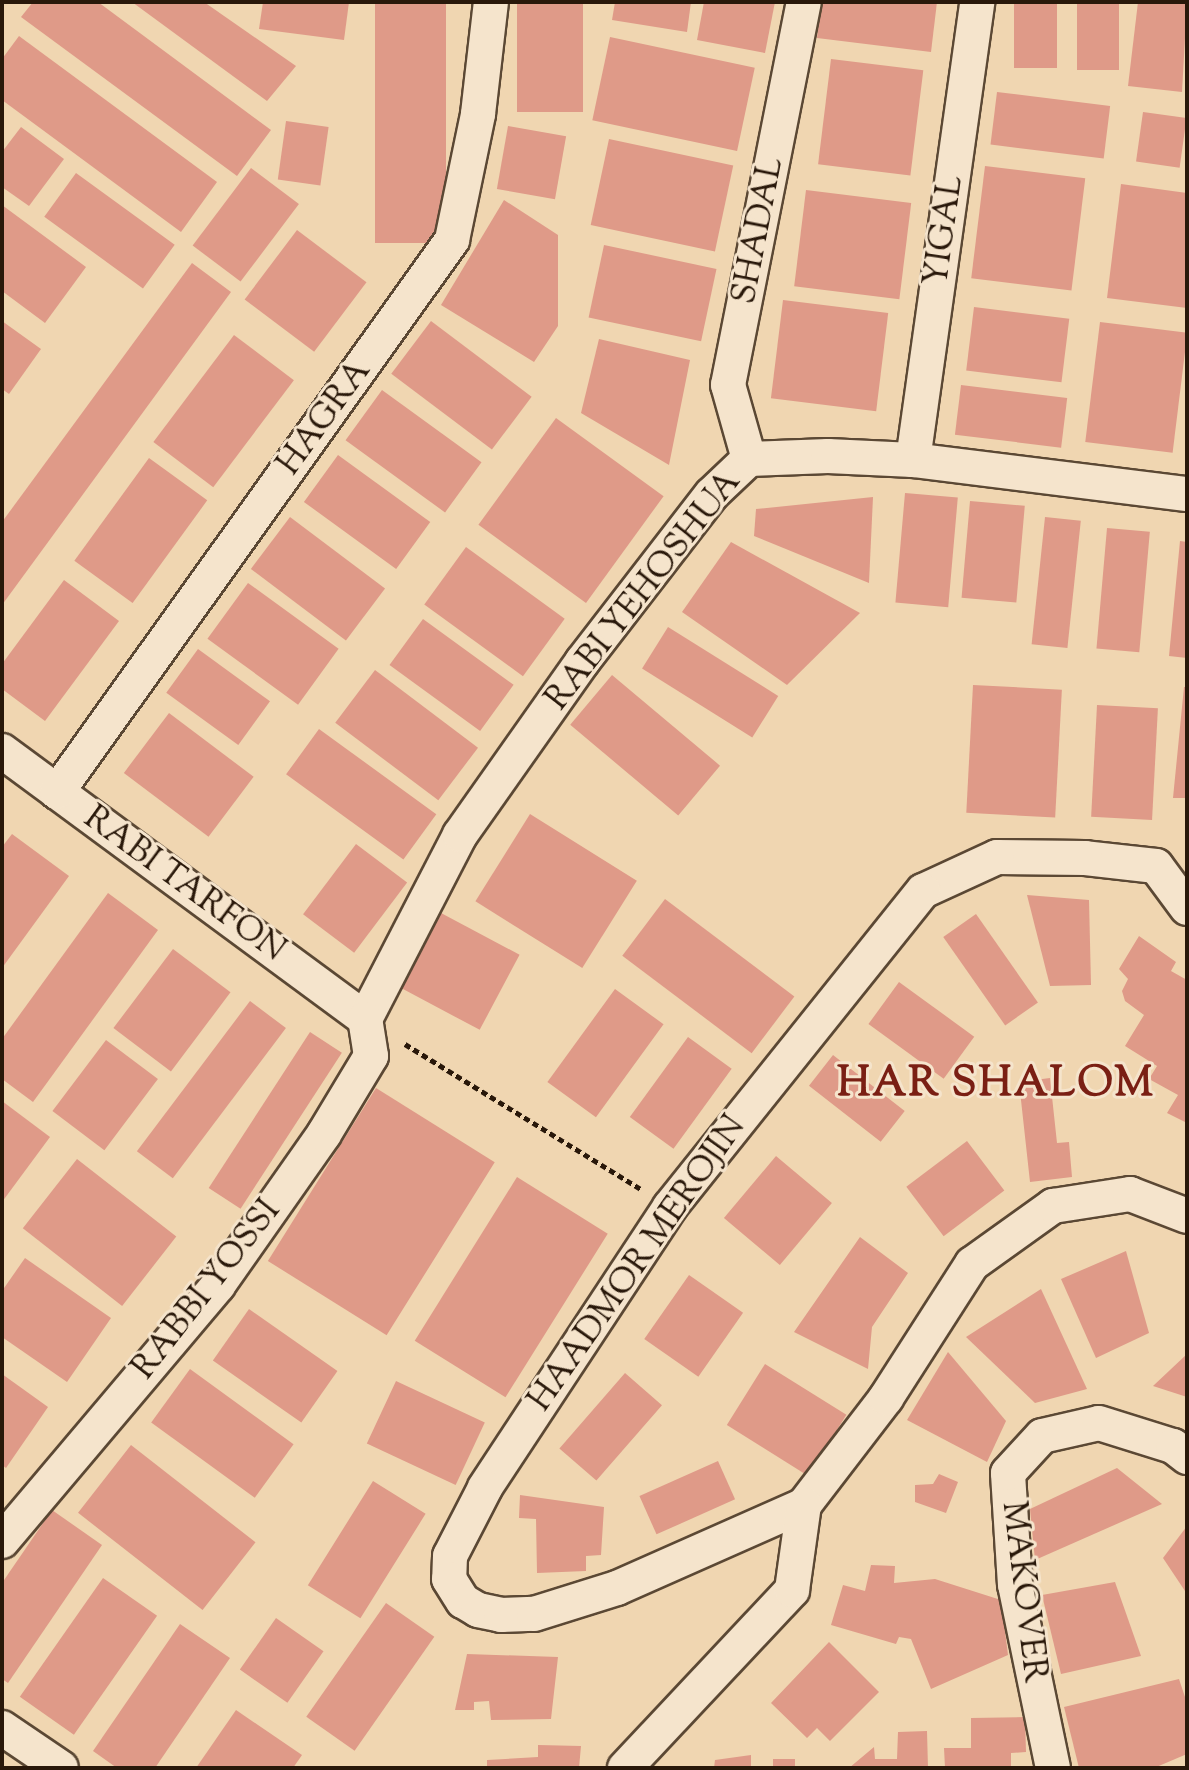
<!DOCTYPE html>
<style>
body{margin:0}
#map{position:relative;width:1189px;height:1770px;overflow:hidden;background:#f0d6b1;font-family:"Sorts Mill Goudy",serif}
div>[style]{position:absolute}
.building>*{inset:0;background:#df9a88;transform-origin:0 0}
.path>*{height:5px;margin-top:-2.5px;transform-origin:0;background:repeating-linear-gradient(90deg,#29180a 0 6px,transparent 0 10px)}
.roads{filter:drop-shadow(2px 0 #5b4834) drop-shadow(-2px 0 #5b4834) drop-shadow(0 2px #5b4834) drop-shadow(0 -2px #5b4834)}
.street>*{height:34px;margin:-17px;padding:0 17px;transform-origin:17px;border-radius:17px;background:#f5e4cc}
span{translate:-50% -50%;white-space:nowrap;text-align:center;line-height:1.15;-webkit-text-stroke:6px #f5e4cc;paint-order:stroke}
.street-label{font-size:34px;color:#29180a}
.district-label{font-size:42px;color:#7a1f14;font-weight:700;letter-spacing:2px}
.frame{position:absolute;inset:0;border:4px solid #29180a;pointer-events:none}
</style>
<div id="map">
<div class="building">
<div style="clip-path:polygon(33px 2px,98px 2px,271px 130px,237px 176px,21px 17px)"></div>
<div style="clip-path:polygon(132px 2px,204px 2px,296px 66px,267px 101px)"></div>
<div style="clip-path:polygon(263px 2px,349px 2px,344px 40px,259px 29px)"></div>
<div style="left:375px;top:2px;width:71px;height:241px"></div>
<div style="left:517px;top:2px;width:66px;height:110px"></div>
<div style="clip-path:polygon(615px 2px,691px 2px,687px 32px,612px 20px)"></div>
<div style="clip-path:polygon(704px 2px,775px 2px,765px 53px,697px 40px)"></div>
<div style="clip-path:polygon(821px 2px,937px 2px,931px 52px,817px 38px)"></div>
<div style="left:1014px;top:2px;width:43px;height:66px"></div>
<div style="left:1077px;top:2px;width:42px;height:68px"></div>
<div style="clip-path:polygon(1138px 2px,1187px 2px,1182px 92px,1128px 86px)"></div>
<div style="clip-path:polygon(19px 36px,217px 182px,181px 232px,2px 100px,2px 59px)"></div>
<div style="left:610px;top:37px;width:148px;height:85px;rotate:12deg"></div>
<div style="left:831px;top:59px;width:93px;height:106px;rotate:7deg"></div>
<div style="left:997px;top:92px;width:114px;height:53px;rotate:7deg"></div>
<div style="left:1143px;top:112px;width:44px;height:50px;rotate:8deg"></div>
<div style="left:286px;top:121px;width:43px;height:59px;rotate:8deg"></div>
<div style="left:508px;top:126px;width:59px;height:64px;rotate:10deg"></div>
<div style="clip-path:polygon(21px 127px,64px 159px,29px 206px,2px 187px,2px 152px)"></div>
<div style="left:609px;top:139px;width:127px;height:88px;rotate:12deg"></div>
<div style="left:985px;top:166px;width:101px;height:113px;rotate:7deg"></div>
<div style="left:251px;top:168px;width:60px;height:97px;rotate:37deg"></div>
<div style="left:76px;top:173px;width:122px;height:54px;rotate:36deg"></div>
<div style="clip-path:polygon(1121px 184px,1187px 193px,1187px 308px,1107px 298px)"></div>
<div style="left:806px;top:190px;width:106px;height:97px;rotate:7deg"></div>
<div style="clip-path:polygon(504px 200px,558px 235px,558px 326px,534px 362px,441px 305px)"></div>
<div style="clip-path:polygon(2px 205px,86px 267px,45px 323px,2px 291px)"></div>
<div style="left:297px;top:230px;width:87px;height:87px;rotate:37deg"></div>
<div style="left:604px;top:245px;width:115px;height:74px;rotate:12deg"></div>
<div style="clip-path:polygon(192px 263px,231px 292px,2px 605px,2px 522px)"></div>
<div style="left:783px;top:300px;width:106px;height:99px;rotate:7deg"></div>
<div style="left:974px;top:307px;width:96px;height:64px;rotate:7deg"></div>
<div style="clip-path:polygon(2px 321px,41px 349px,9px 394px,2px 389px)"></div>
<div style="left:431px;top:321px;width:126px;height:66px;rotate:37deg"></div>
<div style="left:1100px;top:322px;width:88px;height:121px;rotate:7deg"></div>
<div style="left:234px;top:335px;width:75px;height:134px;rotate:37deg"></div>
<div style="clip-path:polygon(599px 339px,690px 360px,669px 465px,581px 413px)"></div>
<div style="left:961px;top:385px;width:107px;height:50px;rotate:7deg"></div>
<div style="left:382px;top:390px;width:123px;height:62px;rotate:36deg"></div>
<div style="left:556px;top:418px;width:133px;height:132px;rotate:36deg"></div>
<div style="left:338px;top:455px;width:114px;height:58px;rotate:36deg"></div>
<div style="left:149px;top:458px;width:72px;height:127px;rotate:36deg"></div>
<div style="left:905px;top:493px;width:53px;height:110px;rotate:5deg"></div>
<div style="clip-path:polygon(873px 497px,869px 583px,754px 536px,756px 509px)"></div>
<div style="left:970px;top:501px;width:55px;height:97px;rotate:5deg"></div>
<div style="left:290px;top:517px;width:119px;height:65px;rotate:37deg"></div>
<div style="left:1045px;top:517px;width:36px;height:128px;rotate:6deg"></div>
<div style="left:1107px;top:528px;width:43px;height:121px;rotate:5deg"></div>
<div style="clip-path:polygon(1180px 541px,1187px 542px,1187px 658px,1169px 656px)"></div>
<div style="clip-path:polygon(731px 542px,860px 613px,787px 685px,682px 612px)"></div>
<div style="left:466px;top:547px;width:122px;height:71px;rotate:36deg"></div>
<div style="clip-path:polygon(64px 580px,119px 621px,45px 721px,2px 689px,2px 664px)"></div>
<div style="left:248px;top:583px;width:112px;height:69px;rotate:36deg"></div>
<div style="left:423px;top:619px;width:112px;height:57px;rotate:36deg"></div>
<div style="left:668px;top:627px;width:130px;height:49px;rotate:32deg"></div>
<div style="left:198px;top:649px;width:89px;height:54px;rotate:36deg"></div>
<div style="left:375px;top:670px;width:129px;height:66px;rotate:37deg"></div>
<div style="left:612px;top:675px;width:141px;height:65px;rotate:40deg"></div>
<div style="left:973px;top:685px;width:89px;height:128px;rotate:3deg"></div>
<div style="clip-path:polygon(1184px 687px,1187px 687px,1187px 798px,1173px 798px)"></div>
<div style="left:1097px;top:705px;width:61px;height:112px;rotate:3deg"></div>
<div style="left:169px;top:713px;width:106px;height:75px;rotate:37deg"></div>
<div style="left:319px;top:729px;width:145px;height:56px;rotate:36deg"></div>
<div style="left:530px;top:814px;width:126px;height:103px;rotate:32deg"></div>
<div style="clip-path:polygon(12px 834px,69px 876px,2px 968px,2px 847px)"></div>
<div style="left:356px;top:844px;width:64px;height:88px;rotate:37deg"></div>
<div style="clip-path:polygon(108px 893px,158px 930px,33px 1102px,2px 1079px,2px 1039px)"></div>
<div style="clip-path:polygon(1027px 895px,1089px 900px,1091px 985px,1050px 986px)"></div>
<div style="left:665px;top:899px;width:162px;height:71px;rotate:37deg"></div>
<div style="left:441px;top:913px;width:89px;height:85px;rotate:28deg"></div>
<div style="left:976px;top:914px;width:108px;height:40px;rotate:55deg"></div>
<div style="clip-path:polygon(1139px 936px,1176px 962px,1171px 971px,1187px 980px,1187px 1123px,1167px 1113px,1178px 1095px,1149px 1079px,1157px 1066px,1125px 1046px,1144px 1015px,1125px 1001px,1122px 991px,1128px 979px,1119px 969px)"></div>
<div style="left:173px;top:949px;width:72px;height:99px;rotate:37deg"></div>
<div style="left:899px;top:982px;width:93px;height:52px;rotate:36deg"></div>
<div style="left:615px;top:989px;width:60px;height:115px;rotate:36deg"></div>
<div style="left:250px;top:1001px;width:45px;height:188px;rotate:37deg"></div>
<div style="left:310px;top:1032px;width:38px;height:186px;rotate:33deg"></div>
<div style="left:688px;top:1037px;width:54px;height:99px;rotate:36deg"></div>
<div style="left:106px;top:1040px;width:65px;height:89px;rotate:37deg"></div>
<div style="left:833px;top:1055px;width:91px;height:39px;rotate:38deg"></div>
<div style="clip-path:polygon(1050px 1078px,1057px 1143px,1069px 1142px,1072px 1177px,1030px 1182px,1019px 1082px)"></div>
<div style="left:376px;top:1088px;width:140px;height:204px;rotate:32deg"></div>
<div style="clip-path:polygon(2px 1101px,50px 1137px,2px 1202px)"></div>
<div style="left:967px;top:1141px;width:62px;height:76px;rotate:53deg"></div>
<div style="left:776px;top:1156px;width:73px;height:81px;rotate:40deg"></div>
<div style="left:77px;top:1159px;width:126px;height:88px;rotate:38deg"></div>
<div style="left:517px;top:1177px;width:107px;height:193px;rotate:32deg"></div>
<div style="clip-path:polygon(860px 1237px,908px 1273px,872px 1327px,868px 1369px,794px 1332px)"></div>
<div style="clip-path:polygon(1126px 1251px,1149px 1333px,1096px 1358px,1061px 1279px)"></div>
<div style="clip-path:polygon(25px 1258px,111px 1318px,67px 1382px,2px 1337px,2px 1291px)"></div>
<div style="left:689px;top:1275px;width:66px;height:78px;rotate:35deg"></div>
<div style="clip-path:polygon(1041px 1289px,1087px 1389px,1035px 1403px,966px 1337px)"></div>
<div style="left:249px;top:1309px;width:108px;height:63px;rotate:35deg"></div>
<div style="clip-path:polygon(948px 1352px,1006px 1421px,987px 1462px,907px 1420px)"></div>
<div style="clip-path:polygon(1187px 1354px,1187px 1397px,1153px 1386px)"></div>
<div style="left:765px;top:1364px;width:96px;height:72px;rotate:32deg"></div>
<div style="left:190px;top:1369px;width:128px;height:66px;rotate:36deg"></div>
<div style="left:625px;top:1373px;width:49px;height:100px;rotate:41deg"></div>
<div style="clip-path:polygon(2px 1374px,48px 1407px,6px 1468px,2px 1465px)"></div>
<div style="left:396px;top:1381px;width:98px;height:69px;rotate:25deg"></div>
<div style="left:131px;top:1445px;width:158px;height:86px;rotate:38deg"></div>
<div style="left:718px;top:1461px;width:42px;height:86px;rotate:66deg"></div>
<div style="clip-path:polygon(1117px 1468px,1162px 1504px,1035px 1560px,1030px 1509px)"></div>
<div style="clip-path:polygon(939px 1474px,958px 1482px,946px 1513px,915px 1502px,915px 1485px,933px 1484px)"></div>
<div style="left:373px;top:1481px;width:62px;height:123px;rotate:32deg"></div>
<div style="clip-path:polygon(520px 1495px,604px 1507px,601px 1555px,586px 1556px,586px 1571px,537px 1573px,536px 1519px,519px 1518px)"></div>
<div style="clip-path:polygon(52px 1510px,102px 1545px,8px 1683px,2px 1679px,2px 1583px)"></div>
<div style="clip-path:polygon(1187px 1526px,1187px 1594px,1163px 1558px)"></div>
<div style="clip-path:polygon(871px 1565px,895px 1566px,894px 1583px,935px 1579px,1001px 1600px,1008px 1655px,931px 1689px,911px 1639px,899px 1637px,896px 1644px,831px 1625px,843px 1585px,865px 1591px)"></div>
<div style="left:103px;top:1578px;width:66px;height:145px;rotate:35deg"></div>
<div style="clip-path:polygon(1115px 1582px,1141px 1656px,1061px 1674px,1042px 1595px)"></div>
<div style="left:386px;top:1603px;width:59px;height:139px;rotate:35deg"></div>
<div style="left:276px;top:1618px;width:58px;height:63px;rotate:35deg"></div>
<div style="clip-path:polygon(180px 1624px,230px 1658px,155px 1768px,117px 1768px,93px 1751px)"></div>
<div style="clip-path:polygon(829px 1642px,879px 1692px,830px 1741px,817px 1728px,807px 1738px,771px 1703px)"></div>
<div style="clip-path:polygon(467px 1654px,558px 1657px,551px 1719px,491px 1720px,489px 1701px,474px 1702px,474px 1710px,455px 1710px)"></div>
<div style="clip-path:polygon(1179px 1679px,1187px 1703px,1187px 1754px,1154px 1768px,1079px 1768px,1064px 1707px)"></div>
<div style="clip-path:polygon(236px 1710px,302px 1755px,293px 1768px,196px 1768px)"></div>
<div style="clip-path:polygon(1025px 1717px,1026px 1752px,1011px 1753px,1011px 1768px,945px 1768px,944px 1748px,971px 1748px,971px 1718px)"></div>
<div style="clip-path:polygon(927px 1731px,928px 1768px,849px 1768px,874px 1747px,875px 1759px,897px 1759px,898px 1732px)"></div>
<div style="clip-path:polygon(538px 1745px,581px 1746px,579px 1768px,487px 1768px,487px 1760px,538px 1757px)"></div>
<div style="clip-path:polygon(751px 1755px,751px 1768px,714px 1768px,715px 1760px)"></div>
<div style="left:773px;top:1759px;width:22px;height:9px"></div>
</div>
<div class="path">
<div style="left:405px;top:1044px;width:278px;rotate:31.6deg"></div>
</div>
<div class="roads">
<div class="street">
<div style="left:749px;top:459px;width:77px;rotate:-105.8deg"></div>
<div style="left:728px;top:385px;width:390px;rotate:-78.8deg"></div>
<div style="left:913px;top:460px;width:462px;rotate:-82deg"></div>
<div style="left:2px;top:751px;width:451px;rotate:36.4deg"></div>
<div style="left:57px;top:792px;width:679px;rotate:-54.41deg"></div>
<div style="left:452px;top:240px;width:129px;rotate:-78.3deg"></div>
<div style="left:478px;top:114px;width:113px;rotate:-83.4deg"></div>
<div style="left:1187px;top:908px;width:52px;rotate:-126.4deg"></div>
<div style="left:1156px;top:866px;width:71px;rotate:-173.6deg"></div>
<div style="left:1085px;top:858px;width:88px;rotate:-179.3deg"></div>
<div style="left:997px;top:857px;width:81px;rotate:155.3deg"></div>
<div style="left:923px;top:891px;width:405px;rotate:128.7deg"></div>
<div style="left:670px;top:1207px;width:336px;rotate:123.4deg"></div>
<div style="left:485px;top:1488px;width:76px;rotate:117.2deg"></div>
<div style="left:450px;top:1556px;width:23px;rotate:92deg"></div>
<div style="left:449px;top:1579px;width:26px;rotate:58deg"></div>
<div style="left:463px;top:1601px;width:17px;rotate:31deg"></div>
<div style="left:478px;top:1610px;width:24px;rotate:12deg"></div>
<div style="left:501px;top:1615px;width:33px;rotate:-2deg"></div>
<div style="left:534px;top:1614px;width:87px;rotate:-17.4deg"></div>
<div style="left:617px;top:1588px;width:205px;rotate:-23.9deg"></div>
<div style="left:804px;top:1505px;width:135px;rotate:-52.5deg"></div>
<div style="left:886px;top:1398px;width:159px;rotate:-57.3deg"></div>
<div style="left:972px;top:1264px;width:100px;rotate:-35.6deg"></div>
<div style="left:1053px;top:1206px;width:78px;rotate:-8.9deg"></div>
<div style="left:1130px;top:1194px;width:61px;rotate:21.1deg"></div>
<div style="left:365px;top:1019px;width:207px;rotate:-62.7deg"></div>
<div style="left:460px;top:835px;width:212px;rotate:-54.8deg"></div>
<div style="left:582px;top:662px;width:212px;rotate:-52.3deg"></div>
<div style="left:712px;top:494px;width:51px;rotate:-43.4deg"></div>
<div style="left:749px;top:459px;width:79px;rotate:-2.2deg"></div>
<div style="left:828px;top:456px;width:85px;rotate:2.7deg"></div>
<div style="left:913px;top:460px;width:276px;rotate:7.1deg"></div>
<div style="left:2px;top:1541px;width:335px;rotate:-49.8deg"></div>
<div style="left:218px;top:1285px;width:184px;rotate:-54.9deg"></div>
<div style="left:324px;top:1134px;width:91px;rotate:-58.9deg"></div>
<div style="left:371px;top:1056px;width:37px;rotate:-99deg"></div>
<div style="left:2px;top:1728px;width:71px;rotate:34.1deg"></div>
<div style="left:625px;top:1768px;width:244px;rotate:-46.8deg"></div>
<div style="left:792px;top:1590px;width:86px;rotate:-82deg"></div>
<div style="left:1053px;top:1768px;width:187px;rotate:-101.7deg"></div>
<div style="left:1015px;top:1585px;width:112px;rotate:-93.6deg"></div>
<div style="left:1008px;top:1473px;width:50px;rotate:-47.4deg"></div>
<div style="left:1042px;top:1436px;width:58px;rotate:-12.8deg"></div>
<div style="left:1099px;top:1423px;width:77px;rotate:17.3deg"></div>
<div style="left:1173px;top:1446px;width:18px;rotate:38deg"></div>
</div>
</div>
<div class="street-label">
<span style="left:759px;top:231px;rotate:-79deg">SHADAL</span>
<span style="left:945px;top:231px;rotate:-82deg">YIGAL</span>
<span style="left:325px;top:418px;rotate:-54deg">HAGRA</span>
<span style="left:644px;top:591px;rotate:-52deg">RABI YEHOSHUA</span>
<span style="left:184px;top:885px;rotate:36deg">RABI TARFON</span>
<span style="left:638px;top:1264px;rotate:-55deg">HAADMOR MEROJIN</span>
<span style="left:207px;top:1290px;rotate:-52deg">RABBI YOSSI</span>
<span style="left:1023px;top:1592px;rotate:83deg">MAKOVER</span>
</div>
<div class="district-label">
<span style="left:996px;top:1085px">HAR SHALOM</span>
</div>
<div class="frame"></div>
</div>
